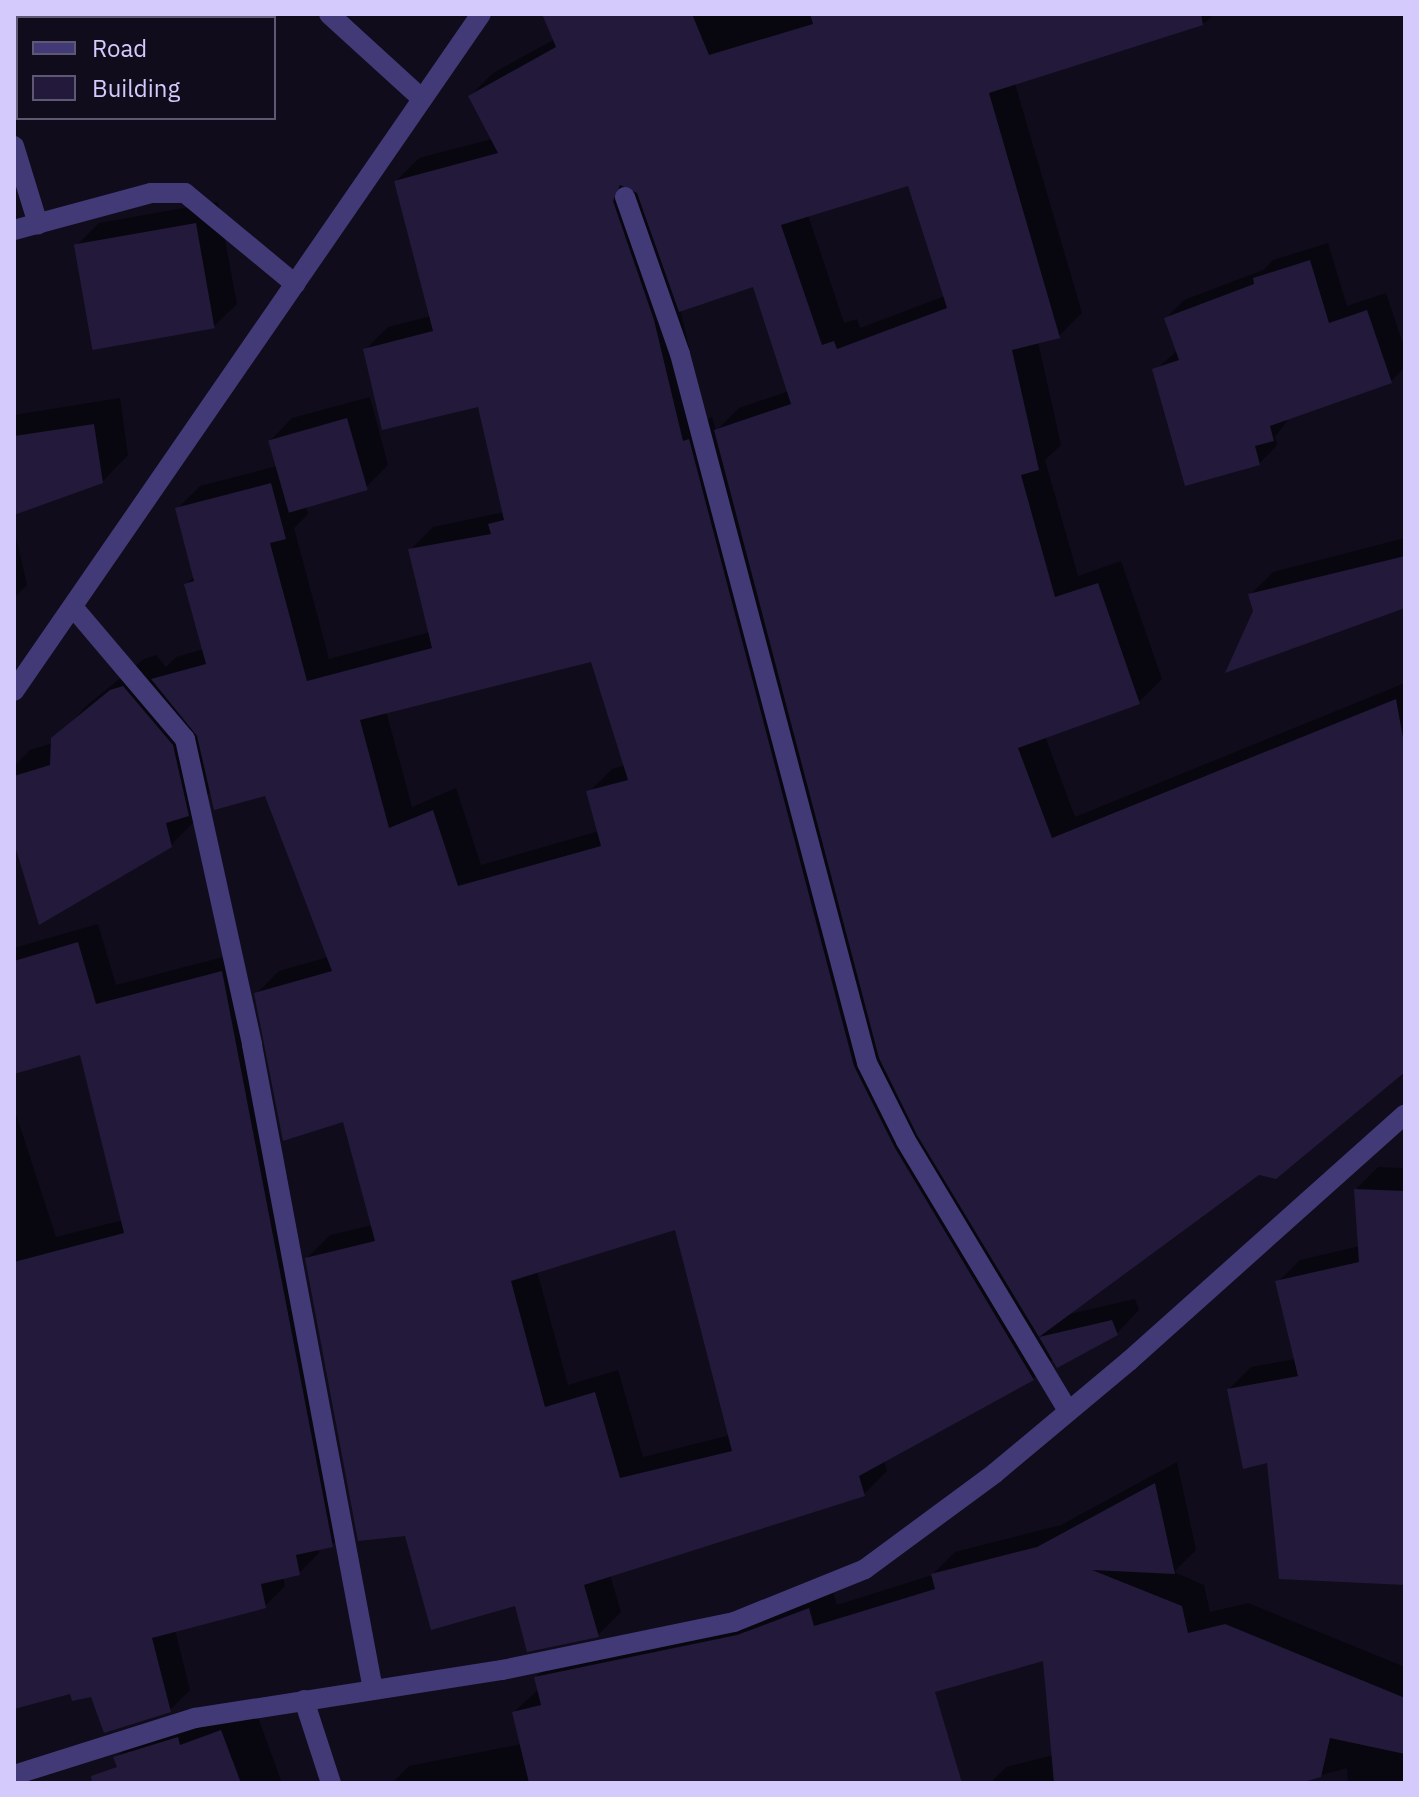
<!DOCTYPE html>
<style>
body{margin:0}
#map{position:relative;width:1419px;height:1797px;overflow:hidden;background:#100c1b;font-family:"IBM Plex Sans",sans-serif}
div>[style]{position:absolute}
.shadow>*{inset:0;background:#0007}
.building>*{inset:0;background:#231a3b;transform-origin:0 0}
.service>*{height:20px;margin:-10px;padding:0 10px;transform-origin:10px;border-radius:10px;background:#423a77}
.minor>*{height:20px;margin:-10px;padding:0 10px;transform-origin:10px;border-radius:10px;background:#423a77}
.tertiary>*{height:20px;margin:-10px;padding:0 10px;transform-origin:10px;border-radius:10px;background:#423a77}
span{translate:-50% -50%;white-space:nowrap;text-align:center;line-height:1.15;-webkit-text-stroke:7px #100c1b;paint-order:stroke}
.frame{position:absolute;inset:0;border:16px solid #d4cafb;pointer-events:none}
.legend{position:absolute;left:16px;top:16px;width:260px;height:104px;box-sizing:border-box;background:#100c1b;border:2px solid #5e5875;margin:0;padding:10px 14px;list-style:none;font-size:24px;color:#d4cafb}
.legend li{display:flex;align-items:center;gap:16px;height:40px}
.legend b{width:40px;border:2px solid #5e5875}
</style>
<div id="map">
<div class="shadow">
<div style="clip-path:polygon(evenodd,549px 14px,962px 14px,1002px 39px,1082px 313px,1059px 336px,1038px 342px,1061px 445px,1045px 460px,1078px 576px,1121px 561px,1162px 679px,1139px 702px,1045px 736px,1075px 817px,1405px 683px,1405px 1069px,1065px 1315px,1135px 1299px,1139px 1310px,1117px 1333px,1054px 1358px,1033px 1379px,884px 1460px,887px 1471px,864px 1494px,610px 1575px,621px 1612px,598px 1635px,516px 1603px,406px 1534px,389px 1538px,307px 1258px,330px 1235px,373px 1225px,345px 1119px,256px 994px,279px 971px,328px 957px,266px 794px,212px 791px,200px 802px,203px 813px,171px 845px,14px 836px,14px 766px,30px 750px,53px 743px,86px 706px,144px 659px,156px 655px,166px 667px,176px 657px,204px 649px,186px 584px,195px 576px,177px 509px,200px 486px,277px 466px,270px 441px,292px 418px,370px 397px,388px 465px,365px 488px,305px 504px,308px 514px,294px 528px,329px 659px,430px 632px,410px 550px,433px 527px,504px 512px,479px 404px,365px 350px,388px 327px,431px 316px,396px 181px,419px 158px,492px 139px,470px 96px,493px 73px,555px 39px,549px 14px,910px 183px,945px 296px,860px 328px,857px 319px,844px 323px,808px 215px,910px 183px,549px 14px,754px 284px,789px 391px,739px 408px,716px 431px,712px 417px,706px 420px,680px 309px,754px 284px,549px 14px,593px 660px,625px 765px,612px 769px,589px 792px,599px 831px,481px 865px,456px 788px,412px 807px,386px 711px,593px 660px,549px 14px,677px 1228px,730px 1435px,643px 1457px,618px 1370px,568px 1385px,537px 1271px,677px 1228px)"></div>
<div style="clip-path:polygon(1047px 14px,1214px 14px,1206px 22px,1065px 66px)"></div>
<div style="clip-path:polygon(218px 202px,237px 304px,214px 326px,76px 246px,99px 223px)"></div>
<div style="clip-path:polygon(1328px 243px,1347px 306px,1386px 293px,1405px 350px,1405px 367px,1391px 381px,1290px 417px,1275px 437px,1277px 445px,1259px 464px,1155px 370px,1178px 350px,1166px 318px,1184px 300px,1263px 270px,1273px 260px)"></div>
<div style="clip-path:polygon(120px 398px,128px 455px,102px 482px,14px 513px,14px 415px)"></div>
<div style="clip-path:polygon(14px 529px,27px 585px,14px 598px)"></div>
<div style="clip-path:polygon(1405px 538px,1405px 606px,1255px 612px,1250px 595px,1273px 572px)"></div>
<div style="clip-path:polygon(98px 924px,116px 985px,242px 952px,352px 1525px,332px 1545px,318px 1548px,319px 1553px,299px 1573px,283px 1577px,285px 1586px,265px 1606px,175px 1630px,190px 1690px,170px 1710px,71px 1692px,14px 1707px,14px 1108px,56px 1237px,123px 1220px,82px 1052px,14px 1072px,14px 948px)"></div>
<div style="clip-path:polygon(1378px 1167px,1405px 1168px,1405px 1583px,1269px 1460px,1229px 1389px,1251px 1367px,1296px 1359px,1278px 1282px,1300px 1260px,1360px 1246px,1356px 1189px)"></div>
<div style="clip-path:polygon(1177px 1462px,1196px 1550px,1174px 1572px,1204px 1585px,1210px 1612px,1248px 1603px,1405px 1667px,1405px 1783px,1348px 1783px,1347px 1768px,1293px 1783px,990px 1783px,1006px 1767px,1054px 1755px,1045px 1659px,895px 1666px,919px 1783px,392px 1783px,409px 1766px,522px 1744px,514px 1712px,539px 1689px,536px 1677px,558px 1655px,761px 1613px,831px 1587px,837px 1605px,932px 1575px,955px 1552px,1061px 1525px)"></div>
<div style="clip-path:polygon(252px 1701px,282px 1783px,125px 1783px,116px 1758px,146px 1728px)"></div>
</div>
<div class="building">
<div style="clip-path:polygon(evenodd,542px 14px,692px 14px,709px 55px,813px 24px,810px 14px,1201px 14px,1203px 25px,989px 93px,1060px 338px,1012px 350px,1039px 470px,1021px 475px,1055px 597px,1098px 583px,1140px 704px,1018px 748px,1052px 838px,1396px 699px,1405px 749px,1405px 1072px,1276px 1179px,1259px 1175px,1039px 1337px,917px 1135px,879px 1058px,714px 430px,791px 404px,753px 287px,679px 312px,637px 193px,620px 185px,613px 201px,654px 320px,683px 441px,689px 439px,854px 1066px,895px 1148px,1034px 1380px,859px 1476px,865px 1496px,584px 1585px,599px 1637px,527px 1652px,515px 1606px,431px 1630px,405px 1536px,358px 1541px,305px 1258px,375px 1241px,343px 1122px,283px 1141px,254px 993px,332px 971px,265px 796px,214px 810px,197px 736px,151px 679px,206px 664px,184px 584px,194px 581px,175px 508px,271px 483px,286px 539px,270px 543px,307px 681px,432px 648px,408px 549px,491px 534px,488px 524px,504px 520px,478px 407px,382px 430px,363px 349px,433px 331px,394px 181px,498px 153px,468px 96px,556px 47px,542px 14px,908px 186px,947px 308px,837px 349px,834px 341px,822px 345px,781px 225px,908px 186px,542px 14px,591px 662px,628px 780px,586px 791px,601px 846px,458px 886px,433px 810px,389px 828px,360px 720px,591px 662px,542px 14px,675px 1230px,732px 1451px,620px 1478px,595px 1392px,545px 1407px,511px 1281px,675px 1230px)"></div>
<div style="left:196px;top:223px;width:107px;height:124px;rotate:80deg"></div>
<div style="clip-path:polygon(1310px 260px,1329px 323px,1367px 310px,1392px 383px,1270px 426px,1274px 441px,1255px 446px,1260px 465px,1185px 486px,1152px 369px,1179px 360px,1164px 318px,1254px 284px,1253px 278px)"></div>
<div style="left:347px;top:418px;width:75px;height:82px;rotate:74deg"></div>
<div style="clip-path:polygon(94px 424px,103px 483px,14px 515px,14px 436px)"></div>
<div style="clip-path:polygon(1405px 556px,1405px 608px,1225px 673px,1253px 611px,1248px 594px)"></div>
<div style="clip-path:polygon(123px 686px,173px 745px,189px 816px,166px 823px,172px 847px,39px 925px,14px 843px,14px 776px,50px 765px,51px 738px,110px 690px)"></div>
<div style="clip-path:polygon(78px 942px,96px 1004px,222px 971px,333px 1547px,296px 1555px,300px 1575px,261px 1584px,266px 1608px,152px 1638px,171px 1712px,104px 1733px,91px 1697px,72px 1701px,70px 1694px,14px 1709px,14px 1262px,124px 1233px,80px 1055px,14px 1074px,14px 961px)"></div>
<div style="clip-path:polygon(1354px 1189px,1405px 1191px,1405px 1585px,1279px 1579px,1267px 1463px,1243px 1469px,1227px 1389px,1298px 1376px,1275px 1281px,1359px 1262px)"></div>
<div style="clip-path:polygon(1112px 1320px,1118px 1335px,1057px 1368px,1039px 1337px)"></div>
<div style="clip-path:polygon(1155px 1483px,1175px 1574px,1092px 1570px,1182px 1606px,1188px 1633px,1225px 1624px,1405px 1698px,1405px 1754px,1330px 1738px,1321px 1777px,1300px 1783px,1054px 1783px,1043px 1661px,935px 1692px,962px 1783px,529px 1783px,512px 1712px,541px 1705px,534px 1677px,737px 1635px,809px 1608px,814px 1626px,935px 1589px,931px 1574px,1037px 1547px)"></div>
<div style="clip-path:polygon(221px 1730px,241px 1783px,92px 1783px,91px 1776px,117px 1767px,113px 1757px,178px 1737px,180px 1745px)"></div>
</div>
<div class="service">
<div style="left:329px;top:14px;width:126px;rotate:42.4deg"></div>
</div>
<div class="minor">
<div style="left:14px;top:146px;width:82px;rotate:72.9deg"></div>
<div style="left:625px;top:197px;width:166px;rotate:70.7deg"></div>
<div style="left:680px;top:354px;width:733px;rotate:75.22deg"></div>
<div style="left:867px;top:1063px;width:87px;rotate:63.4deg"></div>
<div style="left:906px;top:1141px;width:313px;rotate:59deg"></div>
<div style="left:14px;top:230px;width:142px;rotate:-15.1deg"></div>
<div style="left:151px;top:193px;width:34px"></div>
<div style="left:185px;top:193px;width:143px;rotate:39.6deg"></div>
<div style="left:73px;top:607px;width:173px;rotate:49.7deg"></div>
<div style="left:185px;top:739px;width:313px;rotate:77.6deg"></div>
<div style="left:252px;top:1045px;width:656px;rotate:79.37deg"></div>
<div style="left:14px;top:691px;width:822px;rotate:-55.4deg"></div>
<div style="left:304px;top:1700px;width:87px;rotate:72deg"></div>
</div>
<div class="tertiary">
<div style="left:14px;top:1775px;width:190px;rotate:-17.5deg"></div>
<div style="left:195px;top:1718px;width:311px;rotate:-8.9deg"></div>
<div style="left:502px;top:1670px;width:237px;rotate:-11.7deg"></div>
<div style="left:734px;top:1622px;width:141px;rotate:-22deg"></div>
<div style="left:865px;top:1569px;width:162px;rotate:-36.4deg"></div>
<div style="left:995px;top:1473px;width:175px;rotate:-39.9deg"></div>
<div style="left:1129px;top:1361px;width:370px;rotate:-41.8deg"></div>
</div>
<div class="frame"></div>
<ul class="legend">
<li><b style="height:10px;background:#423a77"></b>Road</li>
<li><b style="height:22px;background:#231a3b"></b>Building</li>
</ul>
</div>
